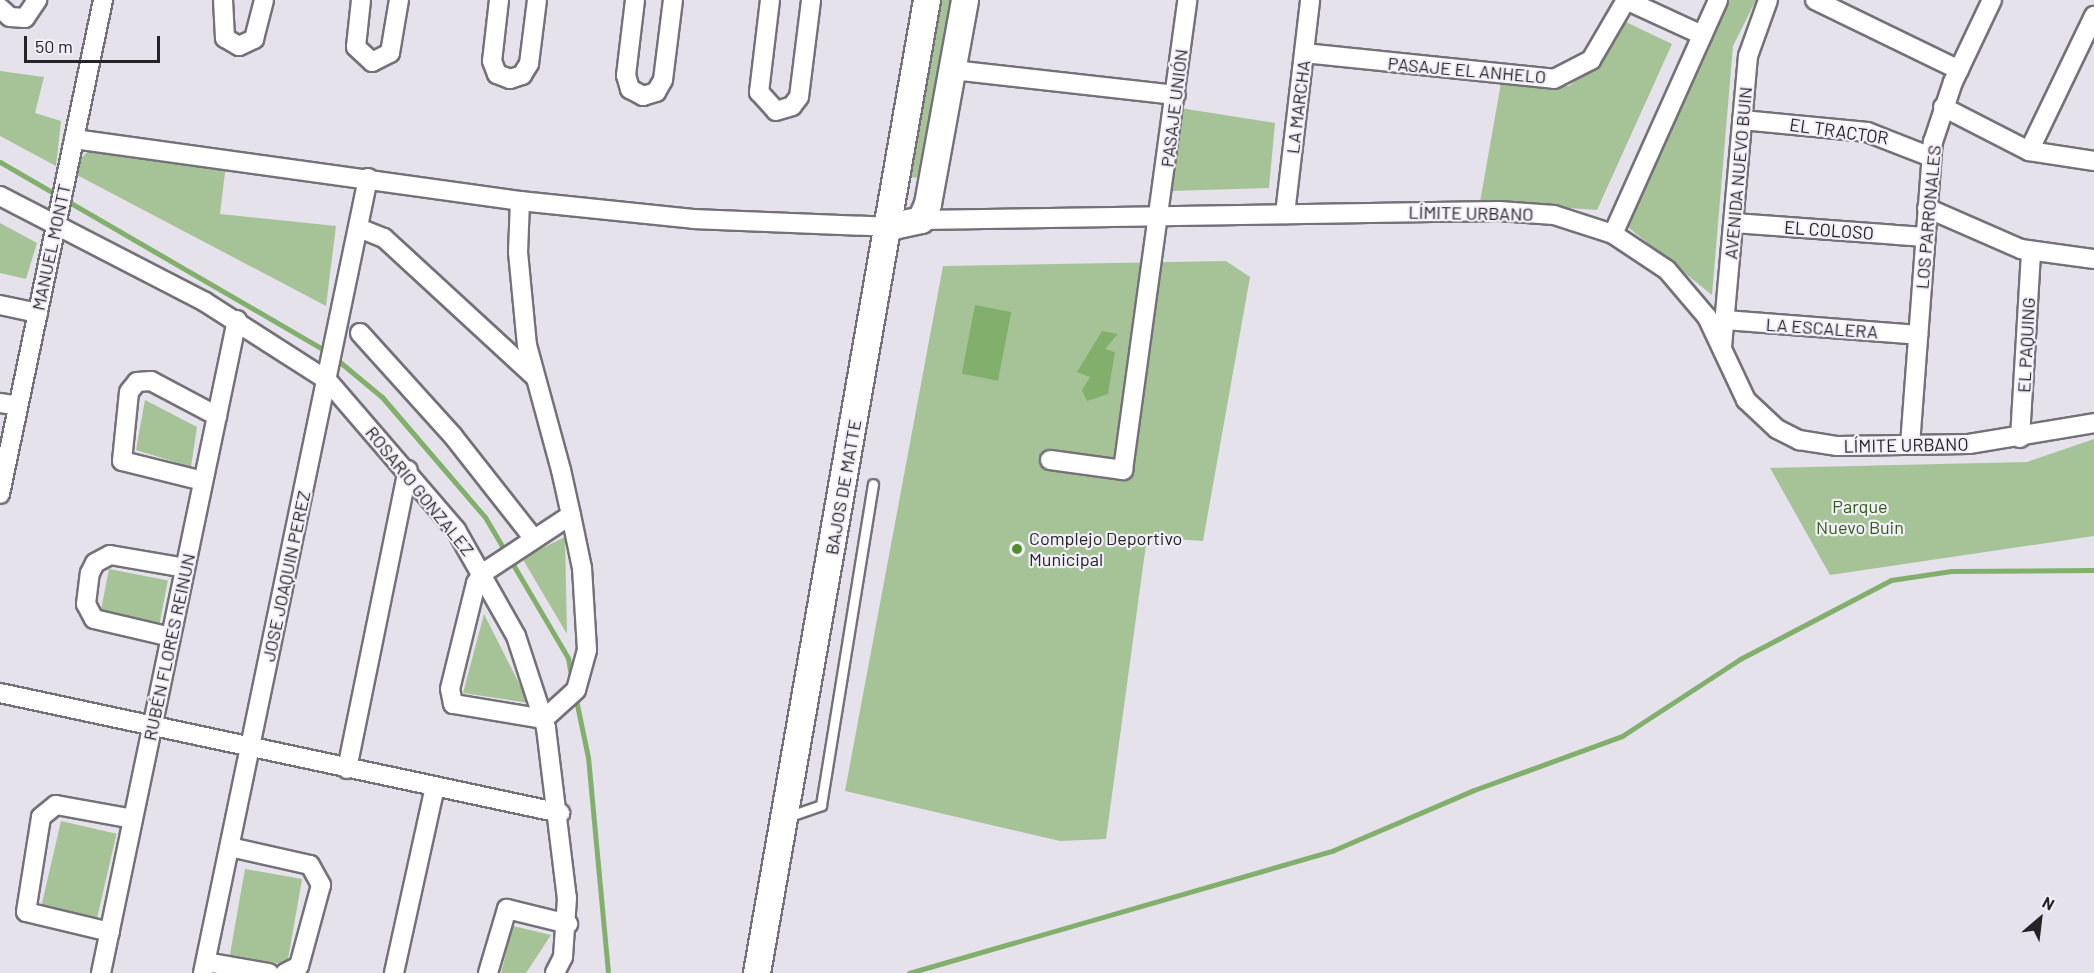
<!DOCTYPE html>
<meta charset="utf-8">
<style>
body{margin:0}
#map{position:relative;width:2094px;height:973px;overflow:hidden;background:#e5e2eb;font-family:Barlow,sans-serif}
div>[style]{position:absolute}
.green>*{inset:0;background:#a5c397;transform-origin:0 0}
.water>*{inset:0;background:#82b06c;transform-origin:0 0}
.stream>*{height:5px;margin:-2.5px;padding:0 2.5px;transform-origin:2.5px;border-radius:2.5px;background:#82b06c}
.roads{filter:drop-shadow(2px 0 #757179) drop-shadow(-2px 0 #757179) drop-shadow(0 2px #757179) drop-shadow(0 -2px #757179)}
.service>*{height:9px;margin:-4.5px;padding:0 4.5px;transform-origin:4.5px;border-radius:4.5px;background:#fff}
.minor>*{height:18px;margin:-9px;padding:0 9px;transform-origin:9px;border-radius:9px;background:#fff}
.secondary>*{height:26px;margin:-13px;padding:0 13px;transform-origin:13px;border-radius:13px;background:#fff}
.dots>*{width:16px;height:16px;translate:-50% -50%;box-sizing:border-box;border:3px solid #f3eff8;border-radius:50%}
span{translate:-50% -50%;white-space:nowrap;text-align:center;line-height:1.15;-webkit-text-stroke:4.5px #f3eff8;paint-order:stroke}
.street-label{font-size:18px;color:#242326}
.park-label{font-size:18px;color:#315c17}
.poi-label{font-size:18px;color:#242326}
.left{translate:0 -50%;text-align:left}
.north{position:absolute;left:2010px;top:889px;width:60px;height:60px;-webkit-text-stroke:4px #f3eff8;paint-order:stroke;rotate:28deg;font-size:16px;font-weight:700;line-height:24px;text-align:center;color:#242326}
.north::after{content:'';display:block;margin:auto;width:21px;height:27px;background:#242326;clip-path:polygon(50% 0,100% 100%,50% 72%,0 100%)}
.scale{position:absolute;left:24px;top:36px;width:136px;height:27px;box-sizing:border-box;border:3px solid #242326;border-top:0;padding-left:8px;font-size:18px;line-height:21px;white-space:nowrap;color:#242326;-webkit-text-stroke:4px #f3eff8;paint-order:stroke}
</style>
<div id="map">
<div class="green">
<div style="clip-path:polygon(934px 0,957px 0,925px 178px,906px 177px)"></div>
<div style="clip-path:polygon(1727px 0,1756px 0,1733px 46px,1712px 295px,1624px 224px)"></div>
<div style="clip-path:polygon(1626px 22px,1672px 44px,1597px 210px,1480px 202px,1501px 83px,1569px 86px,1602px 60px)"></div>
<div style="clip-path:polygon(0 71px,44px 77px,35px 113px,61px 121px,56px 166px,0 136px)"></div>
<div style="clip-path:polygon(1180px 108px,1275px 123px,1269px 188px,1171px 191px)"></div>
<div style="clip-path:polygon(90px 150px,226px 164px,220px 214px,336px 226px,326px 306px,77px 175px,81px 158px)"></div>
<div style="clip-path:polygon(0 223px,37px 243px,26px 279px,0 273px)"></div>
<div style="clip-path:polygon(1226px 261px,1250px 277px,1203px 541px,1147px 537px,1106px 839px,1060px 841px,845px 791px,943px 266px)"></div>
<div style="clip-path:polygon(145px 400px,197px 427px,191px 467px,136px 450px)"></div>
<div style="clip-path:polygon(2094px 439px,2094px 536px,1830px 575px,1770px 468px,2027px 462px)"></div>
<div style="clip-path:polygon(565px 537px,567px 634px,522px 558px)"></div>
<div style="left:109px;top:569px;width:60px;height:43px;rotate:11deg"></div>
<div style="clip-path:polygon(484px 614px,529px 703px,463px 693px)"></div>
<div style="left:61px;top:821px;width:57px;height:86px;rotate:13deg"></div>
<div style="left:245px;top:869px;width:58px;height:87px;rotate:10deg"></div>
<div style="clip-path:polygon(513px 926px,551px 935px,526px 973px,501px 973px)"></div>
</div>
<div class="water">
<div style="left:975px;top:305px;width:37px;height:70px;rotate:11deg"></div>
<div style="clip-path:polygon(1102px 331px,1118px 334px,1105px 349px,1115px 352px,1108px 394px,1087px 401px,1082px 390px,1090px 377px,1077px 372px)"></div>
</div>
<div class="stream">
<div style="left:0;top:162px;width:379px;rotate:30.1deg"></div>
<div style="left:335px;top:358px;width:61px;rotate:39.7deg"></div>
<div style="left:382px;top:397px;width:158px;rotate:49.4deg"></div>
<div style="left:485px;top:517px;width:164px;rotate:59.5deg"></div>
<div style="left:568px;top:658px;width:22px;rotate:80deg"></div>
<div style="left:575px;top:695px;width:63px;rotate:78.2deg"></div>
<div style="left:588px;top:757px;width:217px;rotate:84.7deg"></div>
<div style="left:909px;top:973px;width:442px;rotate:-16.1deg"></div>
<div style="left:1334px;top:850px;width:152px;rotate:-23.2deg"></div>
<div style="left:1474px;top:790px;width:158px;rotate:-20deg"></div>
<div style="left:1622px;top:736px;width:141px;rotate:-33.1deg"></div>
<div style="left:1740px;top:659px;width:170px;rotate:-27.6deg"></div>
<div style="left:1891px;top:580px;width:61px;rotate:-8.5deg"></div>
<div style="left:1951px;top:571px;width:143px;rotate:-0.4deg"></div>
</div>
<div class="roads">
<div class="service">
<div style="left:787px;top:817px;width:36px;rotate:-19deg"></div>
<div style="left:821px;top:805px;width:325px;rotate:-80.8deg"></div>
</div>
<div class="minor">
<div style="left:223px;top:0;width:38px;rotate:87deg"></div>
<div style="left:225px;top:38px;width:16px;rotate:30deg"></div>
<div style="left:239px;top:46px;width:17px;rotate:-25deg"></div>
<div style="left:254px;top:39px;width:40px;rotate:-75.6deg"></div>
<div style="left:361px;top:0;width:47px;rotate:96.1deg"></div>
<div style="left:356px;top:47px;width:22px;rotate:43deg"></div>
<div style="left:372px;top:62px;width:20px;rotate:-27deg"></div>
<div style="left:390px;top:53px;width:54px;rotate:-80.4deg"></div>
<div style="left:499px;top:0;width:61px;rotate:96.5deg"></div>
<div style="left:492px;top:61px;width:14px;rotate:69deg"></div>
<div style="left:497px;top:74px;width:14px;rotate:21deg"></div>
<div style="left:510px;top:79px;width:13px;rotate:-18deg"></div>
<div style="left:522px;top:75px;width:13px;rotate:-58deg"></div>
<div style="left:529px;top:64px;width:64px;rotate:-82.9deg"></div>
<div style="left:635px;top:0;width:76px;rotate:96.8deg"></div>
<div style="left:626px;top:75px;width:15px;rotate:74deg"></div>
<div style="left:630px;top:89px;width:15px;rotate:28deg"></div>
<div style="left:643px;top:96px;width:14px;rotate:-17deg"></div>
<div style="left:656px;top:92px;width:14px;rotate:-60deg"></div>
<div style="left:663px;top:80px;width:81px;rotate:-82.9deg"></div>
<div style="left:770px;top:0;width:93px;rotate:96.8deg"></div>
<div style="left:759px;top:92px;width:25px;rotate:48deg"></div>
<div style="left:776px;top:111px;width:17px;rotate:-17deg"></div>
<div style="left:792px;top:106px;width:11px;rotate:-52deg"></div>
<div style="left:799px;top:97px;width:98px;rotate:-82.9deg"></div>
<div style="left:1626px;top:0;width:84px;rotate:24.7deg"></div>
<div style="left:1815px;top:0;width:160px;rotate:25.9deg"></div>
<div style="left:0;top:8px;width:13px;rotate:42deg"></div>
<div style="left:10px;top:17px;width:15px;rotate:4deg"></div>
<div style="left:25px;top:18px;width:22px;rotate:-56deg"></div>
<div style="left:1304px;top:53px;width:251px;rotate:5.9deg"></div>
<div style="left:1554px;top:79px;width:42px;rotate:-27.2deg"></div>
<div style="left:1591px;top:60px;width:69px;rotate:-59.7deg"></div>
<div style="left:953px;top:70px;width:224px;rotate:6.4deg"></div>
<div style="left:1943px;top:107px;width:97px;rotate:27.1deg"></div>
<div style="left:2029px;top:151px;width:66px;rotate:8.7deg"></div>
<div style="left:1742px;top:120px;width:126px;rotate:5.5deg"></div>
<div style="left:1867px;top:132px;width:69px;rotate:21.3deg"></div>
<div style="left:74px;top:139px;width:450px;rotate:7.9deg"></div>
<div style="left:520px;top:201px;width:174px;rotate:5.9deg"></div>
<div style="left:693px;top:219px;width:196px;rotate:2.3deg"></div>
<div style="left:2029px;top:151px;width:150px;rotate:-64.3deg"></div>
<div style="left:0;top:196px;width:231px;rotate:27.3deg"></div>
<div style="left:205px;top:302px;width:145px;rotate:32.6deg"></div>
<div style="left:327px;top:380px;width:198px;rotate:49.3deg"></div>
<div style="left:456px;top:530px;width:122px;rotate:60.5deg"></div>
<div style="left:516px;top:636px;width:97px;rotate:71.9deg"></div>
<div style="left:546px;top:728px;width:171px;rotate:83deg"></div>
<div style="left:567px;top:898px;width:59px;rotate:93.9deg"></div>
<div style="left:563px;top:957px;width:18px;rotate:117deg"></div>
<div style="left:520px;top:201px;width:51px;rotate:92.2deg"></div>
<div style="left:518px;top:252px;width:93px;rotate:84.5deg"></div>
<div style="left:527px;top:345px;width:130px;rotate:74.8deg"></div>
<div style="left:561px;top:470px;width:46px;rotate:77.5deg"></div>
<div style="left:571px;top:515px;width:54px;rotate:78.3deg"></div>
<div style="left:582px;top:568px;width:82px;rotate:86.5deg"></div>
<div style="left:587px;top:650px;width:41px;rotate:105.4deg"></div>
<div style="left:576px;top:690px;width:43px;rotate:137.8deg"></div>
<div style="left:544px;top:719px;width:92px;rotate:-170.6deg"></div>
<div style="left:453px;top:704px;width:15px;rotate:-101deg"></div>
<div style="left:450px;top:689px;width:109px;rotate:-76.2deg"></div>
<div style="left:476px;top:583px;width:12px;rotate:-55deg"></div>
<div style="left:483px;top:573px;width:105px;rotate:-33.4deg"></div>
<div style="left:1927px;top:208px;width:103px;rotate:23.6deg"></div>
<div style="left:2021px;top:249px;width:74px;rotate:7.8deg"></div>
<div style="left:1285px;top:214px;width:215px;rotate:-83.3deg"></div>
<div style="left:921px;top:220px;width:578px;rotate:-0.89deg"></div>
<div style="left:1499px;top:211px;width:55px;rotate:4.2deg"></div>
<div style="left:1554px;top:215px;width:62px;rotate:17.9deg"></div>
<div style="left:1613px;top:234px;width:65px;rotate:33.7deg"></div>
<div style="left:1667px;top:270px;width:62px;rotate:49.6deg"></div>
<div style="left:1707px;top:317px;width:92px;rotate:64.8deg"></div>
<div style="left:1746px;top:400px;width:42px;rotate:43.1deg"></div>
<div style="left:1777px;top:429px;width:25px;rotate:27deg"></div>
<div style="left:1799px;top:440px;width:39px;rotate:9deg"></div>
<div style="left:1838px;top:446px;width:131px;rotate:-0.9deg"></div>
<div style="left:1969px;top:444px;width:127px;rotate:-9.5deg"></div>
<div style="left:1734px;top:223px;width:192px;rotate:4.2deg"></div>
<div style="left:359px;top:228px;width:27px;rotate:22deg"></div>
<div style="left:384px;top:238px;width:205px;rotate:42.6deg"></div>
<div style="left:1613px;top:234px;width:256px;rotate:-65.8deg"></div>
<div style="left:0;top:305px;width:39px;rotate:12deg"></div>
<div style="left:1725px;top:320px;width:194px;rotate:4.4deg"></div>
<div style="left:360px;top:333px;width:139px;rotate:47.9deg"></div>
<div style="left:453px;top:436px;width:131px;rotate:51.8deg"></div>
<div style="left:1722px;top:347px;width:292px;rotate:-84.9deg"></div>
<div style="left:1748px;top:56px;width:59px;rotate:-70.3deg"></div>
<div style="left:0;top:403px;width:18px;rotate:9deg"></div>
<div style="left:2020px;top:438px;width:186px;rotate:-86.6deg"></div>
<div style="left:1910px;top:445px;width:304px;rotate:-85.7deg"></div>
<div style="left:1933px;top:142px;width:63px;rotate:-71.6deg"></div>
<div style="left:1953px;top:82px;width:91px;rotate:-64.6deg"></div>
<div style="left:1050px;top:460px;width:74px;rotate:7.8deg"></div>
<div style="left:1123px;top:470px;width:474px;rotate:-82.2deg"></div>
<div style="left:203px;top:481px;width:83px;rotate:-166.1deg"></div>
<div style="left:122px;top:461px;width:69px;rotate:-84.2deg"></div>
<div style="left:129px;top:392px;width:13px;rotate:-51deg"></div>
<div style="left:137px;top:382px;width:14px;rotate:-4deg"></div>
<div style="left:151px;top:381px;width:75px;rotate:27.9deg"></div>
<div style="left:0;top:494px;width:505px;rotate:-78.22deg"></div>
<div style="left:171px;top:637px;width:79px;rotate:-166.8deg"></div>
<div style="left:94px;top:619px;width:17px;rotate:-118deg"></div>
<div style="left:86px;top:604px;width:31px;rotate:-83deg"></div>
<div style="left:90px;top:573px;width:11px;rotate:-63deg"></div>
<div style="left:95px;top:563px;width:17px;rotate:-28deg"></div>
<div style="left:110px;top:555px;width:76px;rotate:9.8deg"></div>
<div style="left:0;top:693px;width:573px;rotate:12.09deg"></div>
<div style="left:347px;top:769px;width:305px;rotate:-78.5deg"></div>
<div style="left:230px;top:847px;width:82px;rotate:12.7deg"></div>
<div style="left:310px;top:865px;width:23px;rotate:61deg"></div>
<div style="left:321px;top:885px;width:84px;rotate:105.2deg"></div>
<div style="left:299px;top:966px;width:16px;rotate:153deg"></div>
<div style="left:110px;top:932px;width:86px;rotate:-166.6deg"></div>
<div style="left:26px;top:912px;width:96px;rotate:-81deg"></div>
<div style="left:41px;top:817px;width:19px;rotate:-39deg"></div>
<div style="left:56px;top:805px;width:78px;rotate:10.3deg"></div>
<div style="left:206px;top:962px;width:64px;rotate:9.9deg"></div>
<div style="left:101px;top:973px;width:667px;rotate:-78.24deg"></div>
<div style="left:203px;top:973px;width:812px;rotate:-78.27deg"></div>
<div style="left:394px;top:973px;width:190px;rotate:-77.6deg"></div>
<div style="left:488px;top:973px;width:67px;rotate:-73.5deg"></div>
<div style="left:507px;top:909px;width:63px;rotate:13.8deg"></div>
</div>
<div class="secondary">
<div style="left:889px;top:227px;width:33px;rotate:-12deg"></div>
<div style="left:921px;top:220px;width:17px;rotate:-66deg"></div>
<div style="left:928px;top:204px;width:207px;rotate:-79.7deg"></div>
<div style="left:757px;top:973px;width:988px;rotate:-80.09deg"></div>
</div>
</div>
<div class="dots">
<div style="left:1017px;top:549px;background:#528f2f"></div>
</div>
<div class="street-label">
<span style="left:1467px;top:70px;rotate:5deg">PASAJE EL ANHELO</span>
<span style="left:1298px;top:107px;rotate:-83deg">LA MARCHA</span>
<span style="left:1174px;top:108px;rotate:-83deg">PASAJE UNIÓN</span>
<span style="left:1839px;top:131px;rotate:8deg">EL TRACTOR</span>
<span style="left:1738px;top:173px;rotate:-85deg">AVENIDA NUEVO BUIN</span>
<span style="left:1471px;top:213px;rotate:1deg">LÍMITE URBANO</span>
<span style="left:1928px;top:217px;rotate:-85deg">LOS PARRONALES</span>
<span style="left:1829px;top:230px;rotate:4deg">EL COLOSO</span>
<span style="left:51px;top:247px;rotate:-78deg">MANUEL MONTT</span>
<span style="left:1822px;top:328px;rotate:4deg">LA ESCALERA</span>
<span style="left:2026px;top:345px;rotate:-87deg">EL PAQUING</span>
<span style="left:1906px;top:445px;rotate:-1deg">LÍMITE URBANO</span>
<span style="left:843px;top:487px;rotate:-80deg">BAJOS DE MATTE</span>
<span style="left:420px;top:491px;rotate:51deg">ROSARIO GONZALEZ</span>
<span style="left:286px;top:576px;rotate:-78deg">JOSE JOAQUIN PEREZ</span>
<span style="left:169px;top:647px;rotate:-78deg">RUBÉN FLORES REINUN</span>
</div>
<div class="park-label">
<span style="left:1860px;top:517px">Parque<br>Nuevo Buin</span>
</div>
<div class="poi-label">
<span class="left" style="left:1029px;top:549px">Complejo Deportivo<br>Municipal</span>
</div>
<div class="north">N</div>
<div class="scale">50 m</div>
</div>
